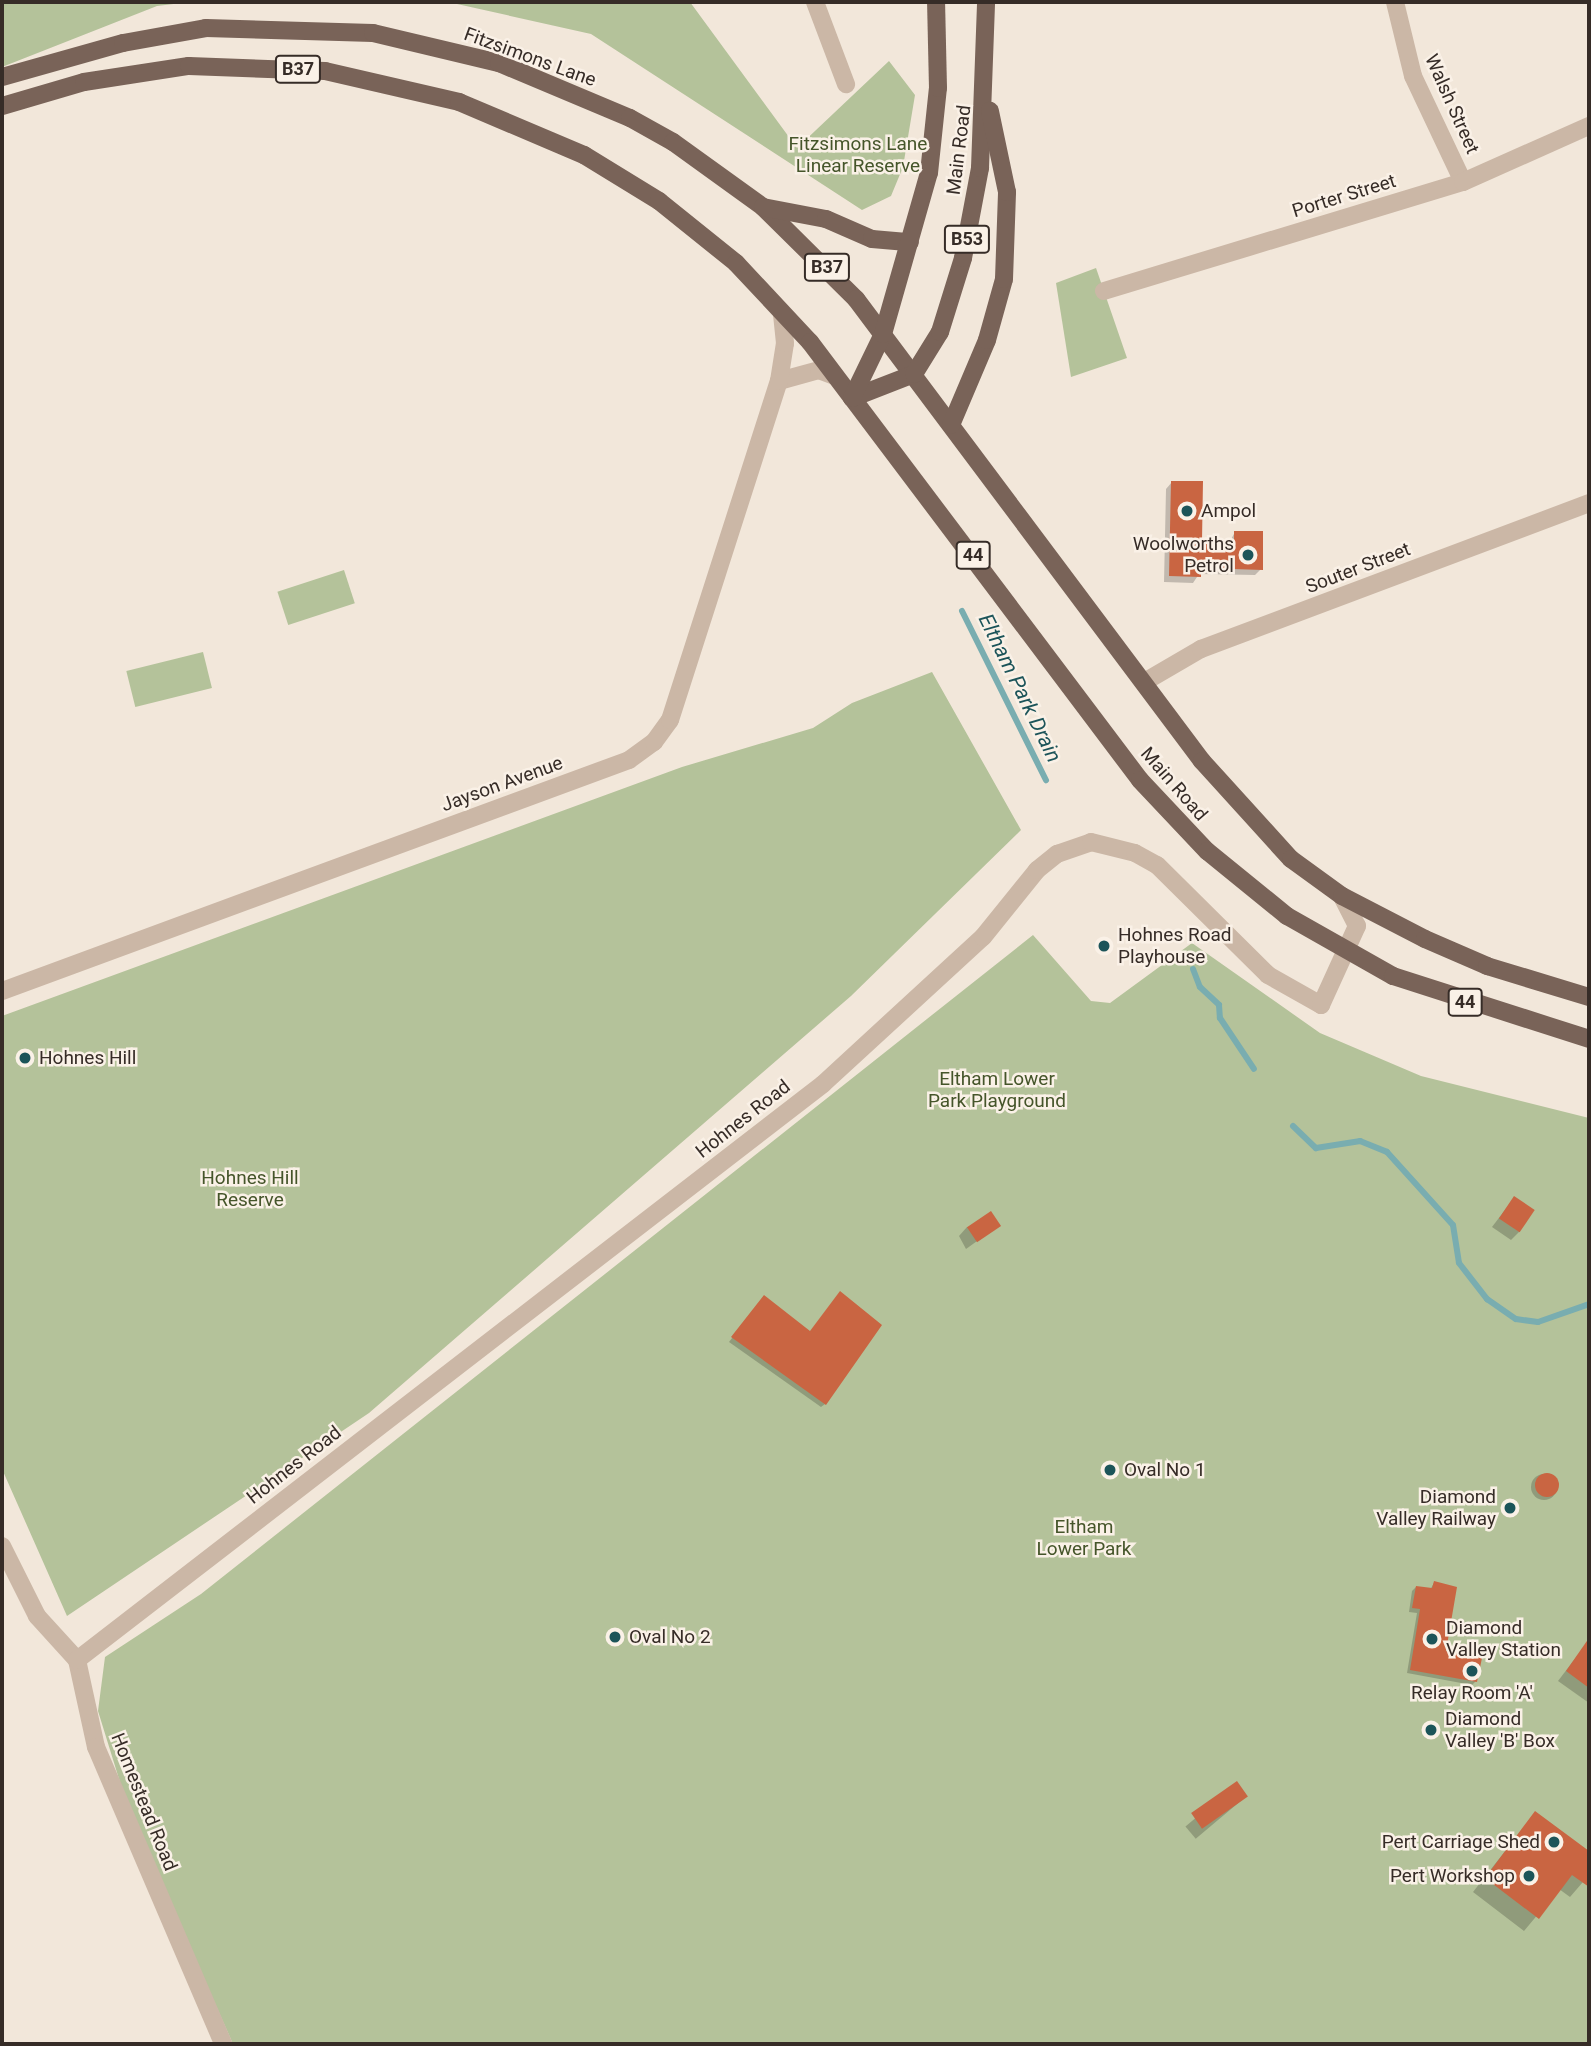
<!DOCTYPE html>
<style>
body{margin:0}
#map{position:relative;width:1591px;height:2046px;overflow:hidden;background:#f2e7da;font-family:Roboto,sans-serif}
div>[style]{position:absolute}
.green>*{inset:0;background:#b4c29a;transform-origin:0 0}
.shadow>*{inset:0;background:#0003;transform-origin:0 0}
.round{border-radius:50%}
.stream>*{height:6px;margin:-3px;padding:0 3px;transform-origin:3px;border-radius:3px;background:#79adb0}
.building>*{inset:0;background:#c96542;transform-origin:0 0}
.minor>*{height:18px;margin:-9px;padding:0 9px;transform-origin:9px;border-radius:9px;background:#cbb7a6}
.major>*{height:18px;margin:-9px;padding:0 9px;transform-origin:9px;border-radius:9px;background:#796358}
.dots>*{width:19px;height:19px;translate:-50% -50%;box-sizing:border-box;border:4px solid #faf1e7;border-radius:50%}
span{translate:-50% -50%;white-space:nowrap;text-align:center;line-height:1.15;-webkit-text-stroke:5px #faf1e7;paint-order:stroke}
.shield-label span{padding:2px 5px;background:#faf1e7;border:2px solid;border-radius:5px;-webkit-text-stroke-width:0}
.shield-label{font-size:18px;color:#362c27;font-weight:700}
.street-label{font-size:19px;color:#362c27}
.park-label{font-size:19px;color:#45552a}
.poi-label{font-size:19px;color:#362c27}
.left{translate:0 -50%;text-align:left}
.right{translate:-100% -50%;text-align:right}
.water-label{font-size:21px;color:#1c5459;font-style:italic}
.frame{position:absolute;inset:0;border:4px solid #362c27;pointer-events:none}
</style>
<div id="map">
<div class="green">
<div style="clip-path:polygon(2px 2px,190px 2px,157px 6px,2px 67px)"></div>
<div style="clip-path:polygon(448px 2px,690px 2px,797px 148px,889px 61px,915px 95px,903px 167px,891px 196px,862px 210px,591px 34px)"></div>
<div style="clip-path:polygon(1096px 268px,1127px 358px,1071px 377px,1056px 283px)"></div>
<div style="left:344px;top:570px;width:35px;height:70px;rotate:72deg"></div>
<div style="left:203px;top:652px;width:37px;height:79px;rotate:76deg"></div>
<div style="clip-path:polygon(932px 672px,1021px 830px,851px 996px,369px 1413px,67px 1616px,2px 1469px,2px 1016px,682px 767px,813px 728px,852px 703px)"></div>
<div style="clip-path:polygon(1033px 935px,1091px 1001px,1110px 1003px,1192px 943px,1320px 1033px,1421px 1076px,1589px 1118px,1589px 2044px,233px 2044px,128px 1808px,98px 1711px,105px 1657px,201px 1594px)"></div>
</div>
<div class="shadow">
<div style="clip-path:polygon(1172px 482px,1200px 542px,1229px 543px,1235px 532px,1261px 569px,1255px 575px,1199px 574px,1193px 583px,1164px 582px,1166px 489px)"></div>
<div style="clip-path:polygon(1514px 1198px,1520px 1231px,1511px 1240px,1492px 1227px)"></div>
<div style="clip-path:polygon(998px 1226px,966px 1249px,959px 1236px,967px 1227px)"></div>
<div style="clip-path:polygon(761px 1301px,810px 1333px,825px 1404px,821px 1407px,729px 1342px)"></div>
<div class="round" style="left:1531px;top:1474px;width:26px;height:26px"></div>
<div style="clip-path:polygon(1434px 1583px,1444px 1653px,1476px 1681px,1472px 1685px,1407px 1673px,1417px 1613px,1409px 1612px,1412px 1591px,1416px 1587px,1430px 1590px)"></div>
<div style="clip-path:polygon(1587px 1643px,1589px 1645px,1589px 1703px,1558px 1681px)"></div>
<div style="left:1236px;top:1784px;width:16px;height:66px;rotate:50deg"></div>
<div style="clip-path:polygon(1535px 1813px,1589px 1853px,1589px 1875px,1570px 1897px,1559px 1889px,1524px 1931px,1473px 1892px)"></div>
</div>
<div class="stream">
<div style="left:962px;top:611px;width:189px;rotate:63.6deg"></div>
<div style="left:1193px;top:969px;width:19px;rotate:69deg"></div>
<div style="left:1200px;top:987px;width:26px;rotate:43deg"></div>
<div style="left:1219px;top:1005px;width:13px;rotate:86deg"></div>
<div style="left:1220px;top:1018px;width:61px;rotate:56.3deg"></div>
<div style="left:1293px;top:1126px;width:32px;rotate:44deg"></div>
<div style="left:1316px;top:1148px;width:45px;rotate:-9deg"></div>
<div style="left:1360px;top:1141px;width:29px;rotate:22deg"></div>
<div style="left:1387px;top:1152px;width:98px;rotate:47.9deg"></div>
<div style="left:1453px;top:1225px;width:38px;rotate:81deg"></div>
<div style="left:1459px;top:1263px;width:46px;rotate:52.1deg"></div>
<div style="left:1487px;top:1299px;width:35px;rotate:35deg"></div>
<div style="left:1516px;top:1319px;width:22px;rotate:8deg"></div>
<div style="left:1538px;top:1322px;width:54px;rotate:-19.4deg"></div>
</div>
<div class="building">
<div style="clip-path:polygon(1171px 481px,1203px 481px,1202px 541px,1234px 542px,1234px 531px,1263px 531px,1263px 570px,1201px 568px,1201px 577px,1169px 576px)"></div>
<div style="left:1514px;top:1196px;width:25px;height:27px;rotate:34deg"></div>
<div style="left:991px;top:1211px;width:18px;height:29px;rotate:56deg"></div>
<div style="clip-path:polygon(840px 1291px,882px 1325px,826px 1405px,731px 1337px,764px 1295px,810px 1331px)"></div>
<div class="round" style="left:1535px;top:1473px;width:24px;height:24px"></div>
<div style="clip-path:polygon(1434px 1581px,1457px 1587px,1446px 1651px,1482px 1658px,1477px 1682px,1410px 1670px,1420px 1609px,1412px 1608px,1416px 1586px,1432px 1588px)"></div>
<div style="clip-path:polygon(1589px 1638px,1589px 1688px,1566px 1671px)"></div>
<div style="left:1237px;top:1781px;width:19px;height:56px;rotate:55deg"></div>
<div style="clip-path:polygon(1535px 1811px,1589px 1851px,1589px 1887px,1572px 1875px,1539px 1919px,1485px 1878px)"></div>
</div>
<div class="minor">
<div style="left:815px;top:2px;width:88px;rotate:69.3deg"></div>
<div style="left:1395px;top:2px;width:76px;rotate:76.3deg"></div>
<div style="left:1413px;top:76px;width:117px;rotate:64.7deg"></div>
<div style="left:1104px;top:291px;width:375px;rotate:-16.9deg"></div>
<div style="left:1463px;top:182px;width:138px;rotate:-24deg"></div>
<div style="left:779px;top:381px;width:41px;rotate:-15.4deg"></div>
<div style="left:819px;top:370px;width:17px;rotate:21deg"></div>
<div style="left:1146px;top:681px;width:64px;rotate:-30.2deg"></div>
<div style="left:1201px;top:649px;width:415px;rotate:-20.6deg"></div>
<div style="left:2px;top:991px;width:668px;rotate:-20.22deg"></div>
<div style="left:629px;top:760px;width:31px;rotate:-36deg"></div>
<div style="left:654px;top:742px;width:27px;rotate:-54deg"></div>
<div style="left:670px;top:720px;width:356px;rotate:-72.2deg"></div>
<div style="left:779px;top:381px;width:38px;rotate:-81deg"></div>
<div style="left:785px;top:343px;width:30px;rotate:-96deg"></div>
<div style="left:2px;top:1546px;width:78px;rotate:63.4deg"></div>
<div style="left:37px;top:1616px;width:59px;rotate:47.7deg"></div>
<div style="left:77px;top:1660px;width:89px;rotate:77.7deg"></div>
<div style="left:96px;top:1747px;width:323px;rotate:66.8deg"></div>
<div style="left:77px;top:1660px;width:942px;rotate:-37.67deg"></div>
<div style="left:823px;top:1084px;width:217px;rotate:-42.6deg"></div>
<div style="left:983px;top:937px;width:86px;rotate:-51.1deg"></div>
<div style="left:1037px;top:870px;width:26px;rotate:-39deg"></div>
<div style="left:1057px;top:854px;width:36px;rotate:-19deg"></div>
<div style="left:1091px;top:842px;width:45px;rotate:14deg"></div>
<div style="left:1135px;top:853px;width:25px;rotate:29deg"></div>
<div style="left:1157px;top:865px;width:156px;rotate:44.7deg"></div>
<div style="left:1268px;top:975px;width:61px;rotate:29.5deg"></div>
<div style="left:1321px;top:1005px;width:87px;rotate:-65.5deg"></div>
<div style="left:1357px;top:926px;width:34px;rotate:-117deg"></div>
</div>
<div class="major">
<div style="left:2px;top:77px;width:126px;rotate:-15.7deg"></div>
<div style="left:123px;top:43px;width:84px;rotate:-10.2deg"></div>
<div style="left:206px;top:28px;width:167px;rotate:1.7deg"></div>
<div style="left:373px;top:33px;width:130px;rotate:13.4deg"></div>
<div style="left:499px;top:63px;width:142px;rotate:22.8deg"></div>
<div style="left:630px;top:118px;width:49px;rotate:29.2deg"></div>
<div style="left:673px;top:142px;width:111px;rotate:35.8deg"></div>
<div style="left:763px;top:207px;width:131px;rotate:44.7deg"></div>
<div style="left:856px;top:299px;width:577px;rotate:53.17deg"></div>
<div style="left:1202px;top:761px;width:132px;rotate:47.8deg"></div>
<div style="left:1291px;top:859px;width:63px;rotate:36deg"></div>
<div style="left:1342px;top:896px;width:93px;rotate:27.4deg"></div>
<div style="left:1425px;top:939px;width:68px;rotate:23.5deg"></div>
<div style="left:1487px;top:966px;width:107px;rotate:16.9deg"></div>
<div style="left:2px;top:106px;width:85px;rotate:-16.3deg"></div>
<div style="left:84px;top:82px;width:106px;rotate:-8.7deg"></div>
<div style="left:189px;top:66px;width:136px;rotate:2.1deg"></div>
<div style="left:325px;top:71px;width:138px;rotate:13deg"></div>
<div style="left:459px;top:102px;width:136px;rotate:23deg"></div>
<div style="left:584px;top:155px;width:88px;rotate:31.5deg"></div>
<div style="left:659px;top:201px;width:99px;rotate:38.8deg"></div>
<div style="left:736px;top:263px;width:108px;rotate:46.9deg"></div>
<div style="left:810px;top:342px;width:548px;rotate:53deg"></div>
<div style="left:1140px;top:780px;width:98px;rotate:46.7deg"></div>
<div style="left:1207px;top:851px;width:103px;rotate:39.1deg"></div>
<div style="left:1287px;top:916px;width:122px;rotate:29.5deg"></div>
<div style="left:1393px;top:976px;width:206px;rotate:17.8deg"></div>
<div style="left:763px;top:207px;width:64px;rotate:10.8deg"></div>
<div style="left:826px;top:219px;width:50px;rotate:23.5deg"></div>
<div style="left:872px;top:239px;width:38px;rotate:5deg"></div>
<div style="left:852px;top:398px;width:66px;rotate:-21.2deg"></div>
<div style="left:914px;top:374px;width:49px;rotate:-58.2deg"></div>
<div style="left:940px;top:332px;width:77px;rotate:-72.7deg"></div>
<div style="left:963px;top:258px;width:92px;rotate:-79.3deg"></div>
<div style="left:980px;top:168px;width:166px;rotate:-87.9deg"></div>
<div style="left:852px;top:398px;width:71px;rotate:-64.2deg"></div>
<div style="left:883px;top:334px;width:167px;rotate:-74.1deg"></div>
<div style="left:929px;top:173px;width:85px;rotate:-84deg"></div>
<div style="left:938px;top:88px;width:86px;rotate:-91.3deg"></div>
<div style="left:951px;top:425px;width:92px;rotate:-67deg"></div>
<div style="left:987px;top:340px;width:63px;rotate:-74.4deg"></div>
<div style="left:1004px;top:279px;width:87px;rotate:-88deg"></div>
<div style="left:1007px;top:192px;width:83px;rotate:-101.9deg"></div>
</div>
<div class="dots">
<div style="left:1187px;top:511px;background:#1c5459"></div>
<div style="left:1248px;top:555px;background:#1c5459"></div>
<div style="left:1104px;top:946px;background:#1c5459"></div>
<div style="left:25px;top:1058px;background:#1c5459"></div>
<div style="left:1110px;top:1470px;background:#1c5459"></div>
<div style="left:1510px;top:1508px;background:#1c5459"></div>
<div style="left:615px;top:1637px;background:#1c5459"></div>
<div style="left:1432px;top:1639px;background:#1c5459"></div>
<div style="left:1472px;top:1671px;background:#1c5459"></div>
<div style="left:1431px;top:1730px;background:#1c5459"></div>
<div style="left:1554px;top:1842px;background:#1c5459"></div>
<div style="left:1529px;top:1876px;background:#1c5459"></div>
</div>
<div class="shield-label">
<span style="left:298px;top:69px">B37</span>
<span style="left:967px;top:239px">B53</span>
<span style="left:827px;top:267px">B37</span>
<span style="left:973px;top:555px">44</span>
<span style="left:1465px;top:1002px">44</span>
</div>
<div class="street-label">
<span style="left:530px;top:57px;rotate:20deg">Fitzsimons Lane</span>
<span style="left:1452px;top:104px;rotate:66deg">Walsh Street</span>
<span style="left:959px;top:150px;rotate:-83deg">Main Road</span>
<span style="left:1344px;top:196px;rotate:-17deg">Porter Street</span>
<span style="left:1358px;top:568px;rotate:-21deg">Souter Street</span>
<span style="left:502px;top:784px;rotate:-20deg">Jayson Avenue</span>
<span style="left:1174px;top:784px;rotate:49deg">Main Road</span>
<span style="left:743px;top:1119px;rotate:-38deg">Hohnes Road</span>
<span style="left:294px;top:1465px;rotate:-38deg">Hohnes Road</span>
<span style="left:144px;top:1802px;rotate:68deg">Homestead Road</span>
</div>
<div class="park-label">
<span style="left:858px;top:155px">Fitzsimons Lane<br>Linear Reserve</span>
<span style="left:997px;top:1090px">Eltham Lower<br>Park Playground</span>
<span style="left:250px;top:1189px">Hohnes Hill<br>Reserve</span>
<span style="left:1084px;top:1538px">Eltham<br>Lower Park</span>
</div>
<div class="poi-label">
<span class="left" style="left:1201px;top:511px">Ampol</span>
<span class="right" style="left:1234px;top:555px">Woolworths<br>Petrol</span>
<span class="left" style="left:1118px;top:946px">Hohnes Road<br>Playhouse</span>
<span class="left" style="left:39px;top:1058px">Hohnes Hill</span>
<span class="left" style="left:1124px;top:1470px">Oval No 1</span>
<span class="right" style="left:1496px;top:1508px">Diamond<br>Valley Railway</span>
<span class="left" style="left:1446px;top:1639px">Diamond<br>Valley Station</span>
<span class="left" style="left:629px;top:1637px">Oval No 2</span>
<span style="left:1472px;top:1693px">Relay Room 'A'</span>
<span class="left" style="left:1445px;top:1730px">Diamond<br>Valley 'B' Box</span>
<span class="right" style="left:1540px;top:1842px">Pert Carriage Shed</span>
<span class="right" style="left:1515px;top:1876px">Pert Workshop</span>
</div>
<div class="water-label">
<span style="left:1020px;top:688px;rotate:64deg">Eltham Park Drain</span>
</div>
<div class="frame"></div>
</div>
